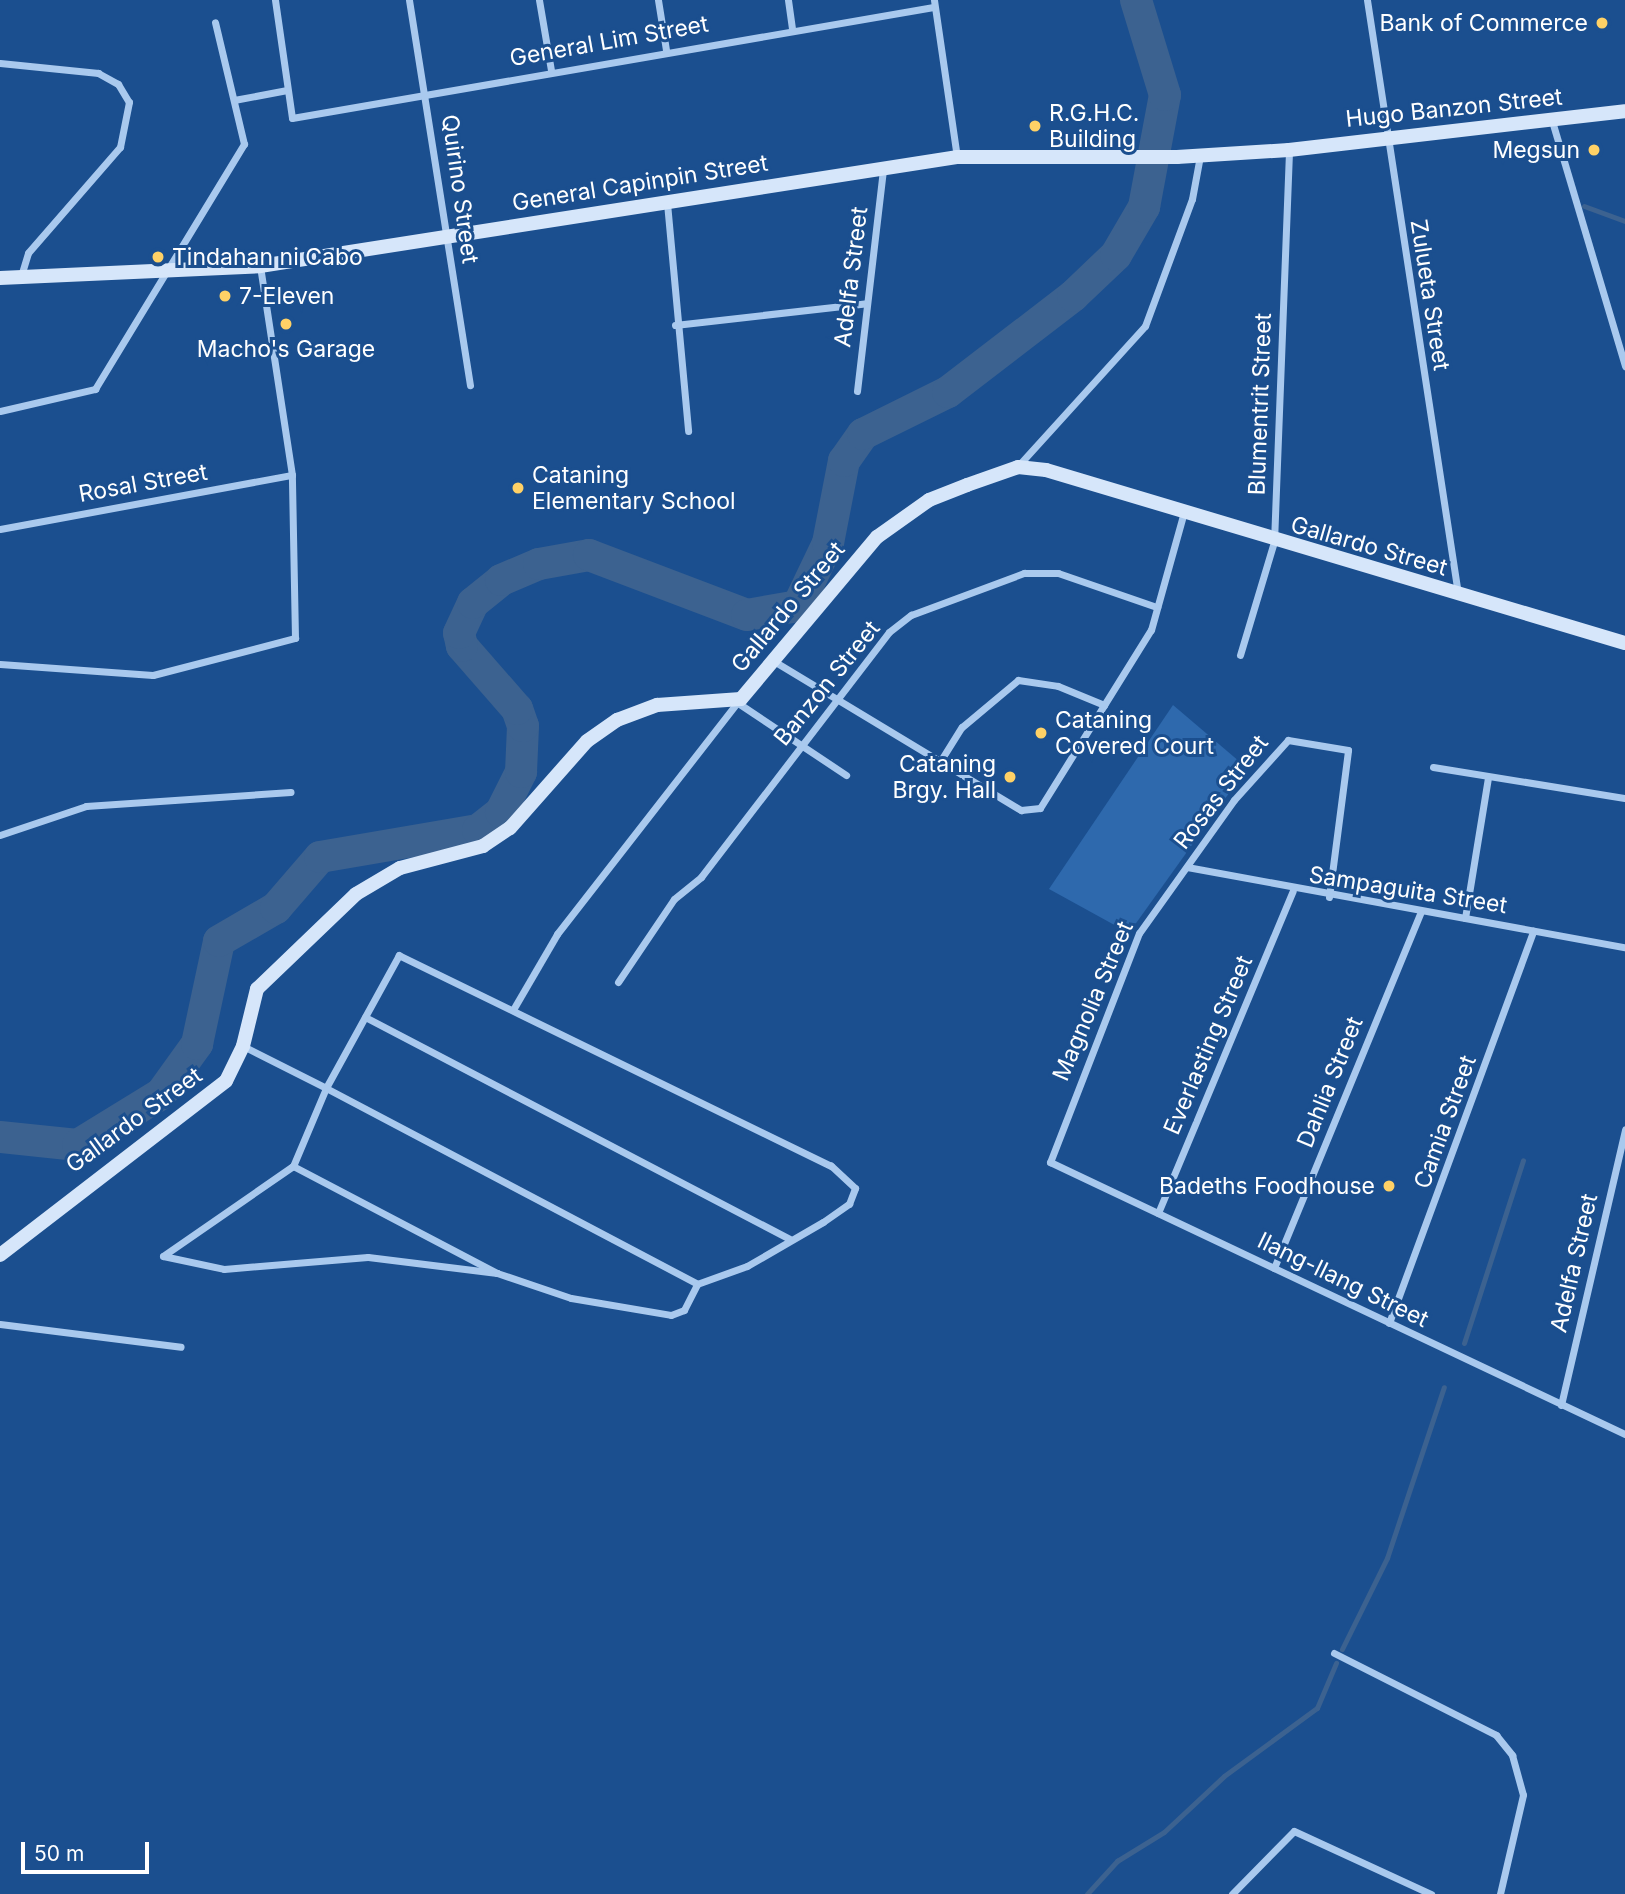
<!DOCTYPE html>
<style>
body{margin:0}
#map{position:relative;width:1625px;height:1894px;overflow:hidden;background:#1b4f8f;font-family:Inter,sans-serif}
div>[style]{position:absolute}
.green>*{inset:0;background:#2e69ad}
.stream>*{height:5px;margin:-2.5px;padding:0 2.5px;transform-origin:2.5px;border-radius:2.5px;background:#3c6290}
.river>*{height:32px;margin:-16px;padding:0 16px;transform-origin:16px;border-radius:16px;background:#3c6290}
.street>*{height:7px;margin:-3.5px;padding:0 3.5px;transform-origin:3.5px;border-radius:3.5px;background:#a9c9ee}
.secondary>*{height:14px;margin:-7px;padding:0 7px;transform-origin:7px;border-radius:7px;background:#d6e6fa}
.dots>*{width:19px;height:19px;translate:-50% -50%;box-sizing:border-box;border:4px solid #1b4f8f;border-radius:50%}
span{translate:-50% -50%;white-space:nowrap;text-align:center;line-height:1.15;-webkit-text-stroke:6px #1b4f8f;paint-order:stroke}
.poi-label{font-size:23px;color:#fff}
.right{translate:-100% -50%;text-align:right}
.left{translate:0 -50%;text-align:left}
.street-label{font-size:23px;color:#fff}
.scale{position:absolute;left:21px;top:1842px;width:128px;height:32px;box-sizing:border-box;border:4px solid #fff;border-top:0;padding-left:9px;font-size:21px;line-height:24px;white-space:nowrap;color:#fff;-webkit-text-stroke:5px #1b4f8f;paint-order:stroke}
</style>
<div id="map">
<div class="green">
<div style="clip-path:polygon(1173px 705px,1247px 768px,1129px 933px,1049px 889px)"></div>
</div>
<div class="stream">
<div style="left:1584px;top:206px;width:44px;rotate:20.1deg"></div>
<div style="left:1464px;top:1343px;width:192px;rotate:-72.1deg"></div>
<div style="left:1342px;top:1649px;width:102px;rotate:-63.7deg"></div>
<div style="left:1387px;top:1558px;width:180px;rotate:-71.6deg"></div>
<div style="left:1087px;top:1894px;width:45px;rotate:-47.7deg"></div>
<div style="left:1117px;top:1861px;width:55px;rotate:-31.7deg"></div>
<div style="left:1164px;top:1832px;width:82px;rotate:-43deg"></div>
<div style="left:1224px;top:1776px;width:115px;rotate:-36.2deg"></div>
<div style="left:1317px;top:1708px;width:49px;rotate:-67.1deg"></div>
</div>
<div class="river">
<div style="left:0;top:1137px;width:78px;rotate:5.9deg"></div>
<div style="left:78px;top:1145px;width:97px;rotate:-31.6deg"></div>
<div style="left:161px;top:1094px;width:62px;rotate:-54.2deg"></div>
<div style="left:197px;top:1044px;width:105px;rotate:-77.9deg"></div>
<div style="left:219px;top:941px;width:66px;rotate:-30.1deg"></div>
<div style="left:276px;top:908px;width:67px;rotate:-49.2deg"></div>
<div style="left:320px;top:857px;width:160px;rotate:-9.7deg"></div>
<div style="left:478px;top:830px;width:29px;rotate:-38deg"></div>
<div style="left:501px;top:812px;width:45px;rotate:-63.4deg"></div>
<div style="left:521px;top:772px;width:46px;rotate:-87.5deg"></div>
<div style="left:523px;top:726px;width:18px;rotate:-109deg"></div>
<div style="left:517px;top:709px;width:84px;rotate:-131.1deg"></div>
<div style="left:462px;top:646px;width:13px;rotate:-103deg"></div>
<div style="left:459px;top:633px;width:33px;rotate:-65deg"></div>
<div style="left:473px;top:603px;width:36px;rotate:-39deg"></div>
<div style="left:501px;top:580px;width:41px;rotate:-22.8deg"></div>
<div style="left:539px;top:564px;width:51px;rotate:-10.2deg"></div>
<div style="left:589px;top:555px;width:169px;rotate:20.8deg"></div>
<div style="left:747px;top:615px;width:52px;rotate:-10deg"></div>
<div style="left:798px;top:606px;width:70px;rotate:-64.5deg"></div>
<div style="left:828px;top:543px;width:84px;rotate:-79deg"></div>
<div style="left:844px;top:461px;width:33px;rotate:-55deg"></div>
<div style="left:863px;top:434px;width:95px;rotate:-26.3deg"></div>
<div style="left:948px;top:392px;width:158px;rotate:-37.5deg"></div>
<div style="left:1073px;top:296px;width:59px;rotate:-43.6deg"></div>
<div style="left:1116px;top:255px;width:56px;rotate:-59.7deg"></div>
<div style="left:1144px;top:207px;width:114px;rotate:-79.4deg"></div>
<div style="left:1165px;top:95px;width:99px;rotate:-107deg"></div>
</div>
<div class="street">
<div style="left:275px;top:0;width:119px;rotate:81.8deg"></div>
<div style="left:292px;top:118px;width:651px;rotate:-9.82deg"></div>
<div style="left:409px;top:0;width:390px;rotate:81deg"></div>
<div style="left:539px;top:0;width:71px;rotate:80.3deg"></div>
<div style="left:658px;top:0;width:51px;rotate:80.9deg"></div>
<div style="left:788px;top:0;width:29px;rotate:82deg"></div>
<div style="left:934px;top:0;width:159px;rotate:81.7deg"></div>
<div style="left:1367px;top:0;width:601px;rotate:81.29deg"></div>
<div style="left:0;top:63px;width:99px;rotate:5.8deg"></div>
<div style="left:98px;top:73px;width:23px;rotate:29deg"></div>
<div style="left:118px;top:84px;width:21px;rotate:59deg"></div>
<div style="left:129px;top:102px;width:46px;rotate:101.3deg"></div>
<div style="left:120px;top:147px;width:140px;rotate:131deg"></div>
<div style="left:28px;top:253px;width:24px;rotate:107deg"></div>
<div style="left:234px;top:100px;width:54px;rotate:-10.7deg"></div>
<div style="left:1552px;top:121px;width:256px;rotate:73.4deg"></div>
<div style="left:667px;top:203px;width:229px;rotate:84.7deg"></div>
<div style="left:675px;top:325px;width:193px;rotate:-6.5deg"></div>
<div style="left:857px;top:391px;width:224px;rotate:-83.3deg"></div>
<div style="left:0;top:411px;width:98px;rotate:-13deg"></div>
<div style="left:95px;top:389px;width:287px;rotate:-58.7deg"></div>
<div style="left:244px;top:144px;width:125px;rotate:-103.4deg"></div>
<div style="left:1018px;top:466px;width:189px;rotate:-47.8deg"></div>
<div style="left:1145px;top:326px;width:135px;rotate:-69.7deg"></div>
<div style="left:1192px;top:199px;width:44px;rotate:-79.5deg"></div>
<div style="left:0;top:529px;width:297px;rotate:-10.5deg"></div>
<div style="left:1240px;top:655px;width:118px;rotate:-73.3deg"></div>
<div style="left:1274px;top:542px;width:391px;rotate:-87.8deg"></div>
<div style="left:772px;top:660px;width:291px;rotate:31.1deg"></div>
<div style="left:1021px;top:810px;width:19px;rotate:-6deg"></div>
<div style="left:1040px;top:808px;width:210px;rotate:-58.1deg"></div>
<div style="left:1151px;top:630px;width:123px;rotate:-74.4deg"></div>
<div style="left:0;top:664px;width:153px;rotate:4.1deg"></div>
<div style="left:153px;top:675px;width:147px;rotate:-14.6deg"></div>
<div style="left:295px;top:638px;width:163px;rotate:-91.1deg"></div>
<div style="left:292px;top:475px;width:211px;rotate:-98.7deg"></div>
<div style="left:738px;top:703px;width:130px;rotate:33.7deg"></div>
<div style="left:941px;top:760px;width:39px;rotate:-58deg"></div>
<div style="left:962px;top:727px;width:73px;rotate:-40deg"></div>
<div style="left:1018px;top:680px;width:40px;rotate:8.5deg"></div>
<div style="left:1058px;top:686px;width:50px;rotate:22.4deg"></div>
<div style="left:1433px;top:767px;width:194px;rotate:9.2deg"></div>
<div style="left:0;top:835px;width:91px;rotate:-18.6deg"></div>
<div style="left:86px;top:806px;width:205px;rotate:-3.9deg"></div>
<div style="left:1187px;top:867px;width:445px;rotate:10.4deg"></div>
<div style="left:1329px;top:897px;width:148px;rotate:-82.6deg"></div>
<div style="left:1348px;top:750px;width:61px;rotate:-170.5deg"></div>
<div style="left:1288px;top:740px;width:81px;rotate:132deg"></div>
<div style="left:1234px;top:800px;width:163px;rotate:125.5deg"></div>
<div style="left:1139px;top:933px;width:246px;rotate:111.2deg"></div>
<div style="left:1050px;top:1162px;width:636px;rotate:25.32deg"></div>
<div style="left:1465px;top:918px;width:143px;rotate:-80.7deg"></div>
<div style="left:618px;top:982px;width:100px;rotate:-56deg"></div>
<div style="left:674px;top:899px;width:35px;rotate:-39deg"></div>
<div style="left:701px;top:877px;width:309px;rotate:-52.5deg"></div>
<div style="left:889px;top:632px;width:28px;rotate:-38deg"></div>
<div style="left:911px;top:615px;width:121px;rotate:-20.4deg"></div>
<div style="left:1024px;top:573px;width:34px"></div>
<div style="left:1058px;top:573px;width:105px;rotate:19deg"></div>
<div style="left:514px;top:1008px;width:86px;rotate:-59.8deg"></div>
<div style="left:557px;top:934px;width:298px;rotate:-52.1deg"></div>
<div style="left:365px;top:1017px;width:479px;rotate:27.6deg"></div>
<div style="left:243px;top:1046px;width:93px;rotate:26.8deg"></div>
<div style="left:326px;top:1088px;width:420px;rotate:27.8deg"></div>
<div style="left:697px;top:1284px;width:53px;rotate:-19.8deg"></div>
<div style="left:747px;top:1266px;width:88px;rotate:-30.1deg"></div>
<div style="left:823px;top:1222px;width:32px;rotate:-35deg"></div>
<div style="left:849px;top:1204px;width:17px;rotate:-69deg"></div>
<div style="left:855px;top:1188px;width:33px;rotate:-137deg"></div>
<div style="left:831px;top:1166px;width:481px;rotate:-154deg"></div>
<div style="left:399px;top:955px;width:152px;rotate:118.8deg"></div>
<div style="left:326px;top:1088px;width:85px;rotate:112.9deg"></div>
<div style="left:293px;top:1166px;width:230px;rotate:27.7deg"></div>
<div style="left:293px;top:1166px;width:158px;rotate:145.3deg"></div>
<div style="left:163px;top:1256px;width:62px;rotate:12deg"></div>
<div style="left:224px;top:1269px;width:144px;rotate:-4.8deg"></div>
<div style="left:368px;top:1257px;width:130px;rotate:7.1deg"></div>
<div style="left:497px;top:1273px;width:78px;rotate:18.7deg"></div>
<div style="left:571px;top:1298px;width:101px;rotate:9.6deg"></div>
<div style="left:671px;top:1315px;width:14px;rotate:-21deg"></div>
<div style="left:684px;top:1310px;width:29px;rotate:-63deg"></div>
<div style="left:1158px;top:1213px;width:349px;rotate:-67.3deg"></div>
<div style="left:1274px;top:1268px;width:386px;rotate:-67.6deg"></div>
<div style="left:1389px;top:1323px;width:418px;rotate:-69.8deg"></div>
<div style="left:0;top:1324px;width:182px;rotate:7.2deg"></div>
<div style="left:1561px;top:1405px;width:283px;rotate:-76.9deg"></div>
<div style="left:1334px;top:1653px;width:182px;rotate:26.8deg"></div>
<div style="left:1496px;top:1735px;width:26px;rotate:51deg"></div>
<div style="left:1512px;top:1755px;width:41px;rotate:74.6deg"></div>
<div style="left:1523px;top:1795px;width:102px;rotate:103.1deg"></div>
<div style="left:1232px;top:1894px;width:88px;rotate:-45.5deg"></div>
<div style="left:1294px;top:1831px;width:151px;rotate:24.7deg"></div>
</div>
<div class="secondary">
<div style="left:0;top:278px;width:260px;rotate:-2.6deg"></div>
<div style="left:260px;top:266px;width:705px;rotate:-8.89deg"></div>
<div style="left:957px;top:157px;width:220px"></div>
<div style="left:1177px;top:157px;width:112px;rotate:-3.6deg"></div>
<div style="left:1289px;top:150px;width:338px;rotate:-6.6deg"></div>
<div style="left:0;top:1255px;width:285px;rotate:-37.6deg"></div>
<div style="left:226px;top:1081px;width:39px;rotate:-64deg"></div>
<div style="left:243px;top:1046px;width:59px;rotate:-76.2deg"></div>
<div style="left:257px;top:989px;width:137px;rotate:-43.8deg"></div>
<div style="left:356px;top:894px;width:51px;rotate:-30.6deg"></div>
<div style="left:400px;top:868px;width:86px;rotate:-14.8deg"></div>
<div style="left:483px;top:846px;width:32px;rotate:-34deg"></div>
<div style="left:510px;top:828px;width:116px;rotate:-48.5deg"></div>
<div style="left:587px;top:741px;width:37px;rotate:-35deg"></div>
<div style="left:617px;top:720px;width:43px;rotate:-20.6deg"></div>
<div style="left:657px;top:705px;width:84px;rotate:-4.1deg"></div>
<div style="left:741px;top:699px;width:212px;rotate:-50deg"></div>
<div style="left:877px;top:537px;width:64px;rotate:-35.4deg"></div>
<div style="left:929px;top:500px;width:41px;rotate:-21.5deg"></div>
<div style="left:967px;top:485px;width:54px;rotate:-19.4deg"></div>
<div style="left:1018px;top:467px;width:28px;rotate:6deg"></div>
<div style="left:1046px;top:470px;width:604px;rotate:16.64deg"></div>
</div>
<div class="dots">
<div style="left:1602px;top:23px;background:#ffd166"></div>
<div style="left:1035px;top:126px;background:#ffd166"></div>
<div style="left:1594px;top:150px;background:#ffd166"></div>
<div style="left:158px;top:257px;background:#ffd166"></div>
<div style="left:225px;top:296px;background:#ffd166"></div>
<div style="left:286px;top:324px;background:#ffd166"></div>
<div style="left:518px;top:488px;background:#ffd166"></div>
<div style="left:1041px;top:733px;background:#ffd166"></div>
<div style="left:1010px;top:777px;background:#ffd166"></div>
<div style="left:1389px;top:1186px;background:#ffd166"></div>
</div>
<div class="poi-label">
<span class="right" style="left:1588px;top:23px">Bank of Commerce</span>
<span class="left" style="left:1049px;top:126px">R.G.H.C.<br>Building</span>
<span class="right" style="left:1580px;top:150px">Megsun</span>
<span class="left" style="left:172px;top:257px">Tindahan ni Cabo</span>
<span class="left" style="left:239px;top:296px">7-Eleven</span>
<span style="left:286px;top:349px">Macho's Garage</span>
<span class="left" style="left:532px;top:488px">Cataning<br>Elementary School</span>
<span class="left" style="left:1055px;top:733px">Cataning<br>Covered Court</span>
<span class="right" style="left:996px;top:777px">Cataning<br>Brgy. Hall</span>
<span class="right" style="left:1375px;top:1186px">Badeths Foodhouse</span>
</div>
<div class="street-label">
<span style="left:609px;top:41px;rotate:-10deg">General Lim Street</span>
<span style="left:1454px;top:108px;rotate:-6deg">Hugo Banzon Street</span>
<span style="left:640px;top:183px;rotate:-9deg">General Capinpin Street</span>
<span style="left:460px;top:189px;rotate:82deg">Quirino Street</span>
<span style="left:851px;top:277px;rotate:-83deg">Adelfa Street</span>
<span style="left:1430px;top:295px;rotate:81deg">Zulueta Street</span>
<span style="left:1260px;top:404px;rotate:-88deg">Blumentrit Street</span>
<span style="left:143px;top:483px;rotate:-10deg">Rosal Street</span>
<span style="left:1369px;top:546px;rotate:16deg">Gallardo Street</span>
<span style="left:788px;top:607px;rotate:-50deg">Gallardo Street</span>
<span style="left:827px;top:683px;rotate:-51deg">Banzon Street</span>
<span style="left:1221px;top:792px;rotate:-52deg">Rosas Street</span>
<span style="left:1408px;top:890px;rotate:9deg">Sampaguita Street</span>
<span style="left:1093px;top:1001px;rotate:-67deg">Magnolia Street</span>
<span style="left:1208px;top:1045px;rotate:-67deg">Everlasting Street</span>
<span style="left:1330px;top:1082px;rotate:-68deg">Dahlia Street</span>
<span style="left:134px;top:1120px;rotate:-36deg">Gallardo Street</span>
<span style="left:1445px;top:1122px;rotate:-70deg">Camia Street</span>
<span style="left:1574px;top:1263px;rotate:-77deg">Adelfa Street</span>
<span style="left:1343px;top:1280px;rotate:26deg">Ilang-Ilang Street</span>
</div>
<div class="scale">50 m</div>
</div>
